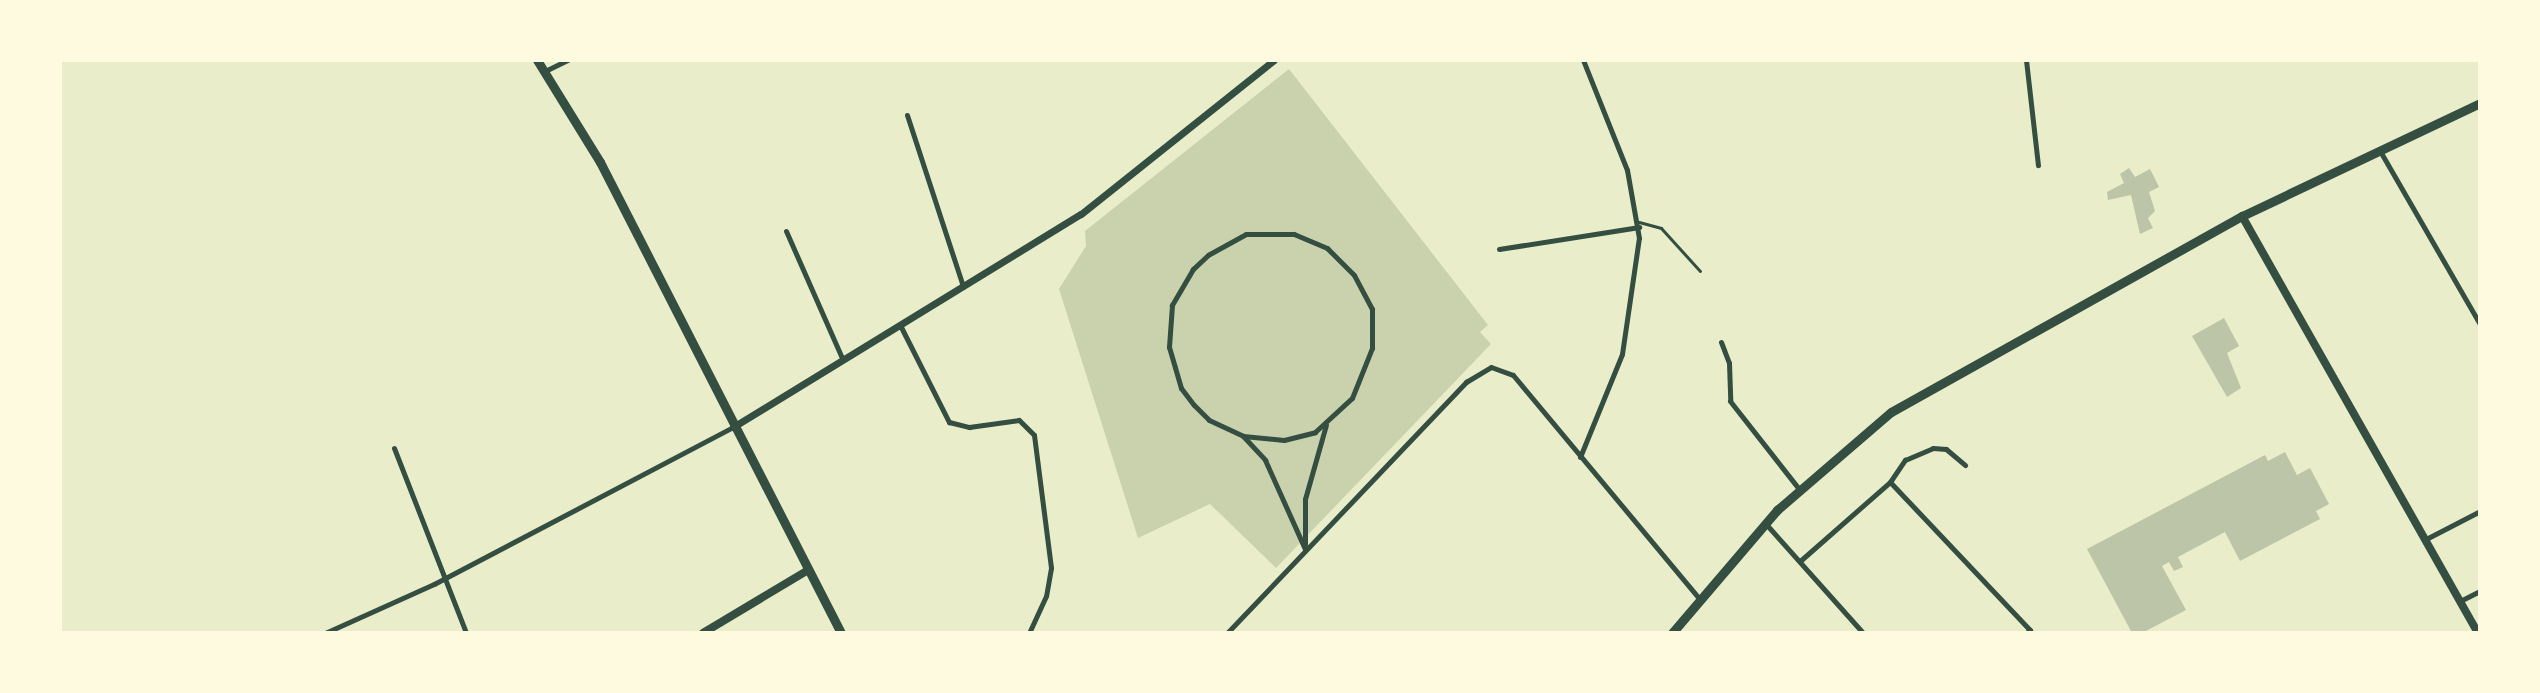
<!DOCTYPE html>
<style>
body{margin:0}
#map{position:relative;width:2540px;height:693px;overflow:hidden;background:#e9edc9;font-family:"Fira Sans Condensed",sans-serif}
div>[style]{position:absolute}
.green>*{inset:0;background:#cad2ad}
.building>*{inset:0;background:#bcc5a7}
.service>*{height:3px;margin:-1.5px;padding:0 1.5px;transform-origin:1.5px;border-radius:1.5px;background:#344e41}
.minor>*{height:5px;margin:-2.5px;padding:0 2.5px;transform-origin:2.5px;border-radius:2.5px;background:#344e41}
.tertiary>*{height:7px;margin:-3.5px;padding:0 3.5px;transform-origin:3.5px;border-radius:3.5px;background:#344e41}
.secondary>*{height:8px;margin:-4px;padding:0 4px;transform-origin:4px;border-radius:4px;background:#344e41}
.primary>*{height:9px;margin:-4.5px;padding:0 4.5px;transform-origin:4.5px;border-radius:4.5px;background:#344e41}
span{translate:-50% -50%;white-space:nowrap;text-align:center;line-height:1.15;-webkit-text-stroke:6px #fefae0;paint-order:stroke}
.frame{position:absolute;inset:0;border:62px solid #fefae0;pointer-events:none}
</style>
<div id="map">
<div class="green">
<div style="clip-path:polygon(1289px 69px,1488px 325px,1480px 332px,1491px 344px,1276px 568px,1210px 504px,1138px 538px,1059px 289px,1086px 246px,1085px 231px)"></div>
</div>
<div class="building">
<div style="clip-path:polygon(2129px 168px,2135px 177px,2150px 169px,2159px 187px,2149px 192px,2155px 211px,2148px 218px,2153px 228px,2140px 234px,2131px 195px,2108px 200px,2107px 192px,2124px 183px,2120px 174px)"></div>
<div style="clip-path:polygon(2224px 318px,2239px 346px,2227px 353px,2241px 388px,2227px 397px,2192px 336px)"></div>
<div style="clip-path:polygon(2285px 452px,2297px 475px,2310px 468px,2329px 504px,2316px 511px,2320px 519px,2240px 561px,2225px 532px,2178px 557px,2183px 567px,2174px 571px,2169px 562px,2162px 566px,2186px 610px,2142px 633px,2132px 633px,2087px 549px,2265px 455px,2268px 461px)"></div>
</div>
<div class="service">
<div style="left:1639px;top:222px;width:23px;rotate:15deg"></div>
<div style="left:1661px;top:228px;width:58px;rotate:47.8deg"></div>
</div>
<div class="minor">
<div style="left:2026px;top:60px;width:106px;rotate:83.5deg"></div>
<div style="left:545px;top:71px;width:25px;rotate:-26deg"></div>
<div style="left:907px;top:115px;width:180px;rotate:71.9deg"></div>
<div style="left:2380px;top:151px;width:200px;rotate:60deg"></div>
<div style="left:786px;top:231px;width:141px;rotate:66.2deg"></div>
<div style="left:1499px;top:249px;width:142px;rotate:-8.9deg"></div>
<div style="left:900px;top:325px;width:109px;rotate:63.2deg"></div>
<div style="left:949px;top:422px;width:21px;rotate:14deg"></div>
<div style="left:969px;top:427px;width:50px;rotate:-8deg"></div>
<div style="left:1019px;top:420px;width:21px;rotate:45deg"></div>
<div style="left:1034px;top:435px;width:134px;rotate:82.7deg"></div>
<div style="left:1051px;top:568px;width:28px;rotate:100deg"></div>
<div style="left:1046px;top:596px;width:41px;rotate:114.7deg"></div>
<div style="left:1721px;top:342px;width:22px;rotate:69deg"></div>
<div style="left:1729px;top:363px;width:38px;rotate:88deg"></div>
<div style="left:1730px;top:401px;width:112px;rotate:51.9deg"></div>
<div style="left:1243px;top:436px;width:41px;rotate:5.6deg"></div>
<div style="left:1284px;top:440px;width:32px;rotate:-14deg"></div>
<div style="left:1315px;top:432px;width:50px;rotate:-42.6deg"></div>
<div style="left:1352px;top:398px;width:54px;rotate:-68.2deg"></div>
<div style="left:1372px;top:348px;width:39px;rotate:-90deg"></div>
<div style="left:1372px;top:309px;width:38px;rotate:-118deg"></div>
<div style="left:1354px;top:275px;width:38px;rotate:-135deg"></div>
<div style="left:1327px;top:248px;width:36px;rotate:-157deg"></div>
<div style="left:1294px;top:234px;width:48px;rotate:180deg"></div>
<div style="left:1246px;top:234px;width:43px;rotate:151.1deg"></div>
<div style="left:1208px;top:255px;width:21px;rotate:137deg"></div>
<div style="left:1193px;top:269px;width:42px;rotate:120.3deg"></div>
<div style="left:1172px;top:305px;width:42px;rotate:94.1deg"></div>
<div style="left:1169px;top:347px;width:43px;rotate:73.7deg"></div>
<div style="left:1181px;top:388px;width:21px;rotate:53deg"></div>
<div style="left:1194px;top:405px;width:21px;rotate:45deg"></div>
<div style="left:1209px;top:420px;width:38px;rotate:25deg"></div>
<div style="left:1243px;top:436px;width:33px;rotate:47deg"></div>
<div style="left:1265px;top:460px;width:98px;rotate:65.8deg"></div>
<div style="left:394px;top:448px;width:199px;rotate:68.7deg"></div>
<div style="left:1580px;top:457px;width:111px;rotate:-67.8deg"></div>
<div style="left:1622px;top:354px;width:117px;rotate:-81.7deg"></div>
<div style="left:1639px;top:238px;width:69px;rotate:-100deg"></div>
<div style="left:1627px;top:170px;width:118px;rotate:-111.8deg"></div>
<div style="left:1890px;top:482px;width:204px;rotate:46.6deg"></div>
<div style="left:2030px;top:630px;width:5px;rotate:143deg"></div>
<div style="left:1766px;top:524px;width:146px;rotate:48.3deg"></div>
<div style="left:2426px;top:539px;width:61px;rotate:-27.4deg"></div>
<div style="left:1305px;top:544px;width:45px;rotate:-90deg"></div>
<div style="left:1305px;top:499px;width:77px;rotate:-74.2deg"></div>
<div style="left:1800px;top:561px;width:120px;rotate:-41.3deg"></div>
<div style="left:1890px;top:482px;width:27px;rotate:-56deg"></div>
<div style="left:1905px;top:460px;width:30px;rotate:-23deg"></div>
<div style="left:1933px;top:448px;width:13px;rotate:4deg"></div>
<div style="left:1946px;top:449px;width:25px;rotate:40deg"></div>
<div style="left:2462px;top:600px;width:20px;rotate:-27deg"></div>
<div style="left:325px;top:633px;width:120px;rotate:-24.2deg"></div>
<div style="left:434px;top:584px;width:338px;rotate:-27.7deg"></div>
<div style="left:1227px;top:633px;width:347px;rotate:-46.4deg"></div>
<div style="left:1466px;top:382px;width:29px;rotate:-31deg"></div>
<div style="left:1491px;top:367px;width:23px;rotate:20deg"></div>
<div style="left:1513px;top:375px;width:290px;rotate:50.2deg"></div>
</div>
<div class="tertiary">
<div style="left:733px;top:427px;width:408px;rotate:-31.5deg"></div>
<div style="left:1081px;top:214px;width:247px;rotate:-38.6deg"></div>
</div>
<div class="secondary">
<div style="left:2242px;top:216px;width:479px;rotate:60.5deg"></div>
<div style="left:703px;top:633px;width:119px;rotate:-30.9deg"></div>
</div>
<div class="primary">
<div style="left:537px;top:60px;width:120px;rotate:58.3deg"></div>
<div style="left:600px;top:162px;width:529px;rotate:62.9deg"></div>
<div style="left:1672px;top:633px;width:162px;rotate:-49.5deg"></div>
<div style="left:1777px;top:510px;width:150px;rotate:-40.7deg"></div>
<div style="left:1891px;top:412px;width:402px;rotate:-29.2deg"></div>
<div style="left:2242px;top:216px;width:263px;rotate:-25.4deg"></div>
</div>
<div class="frame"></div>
</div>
